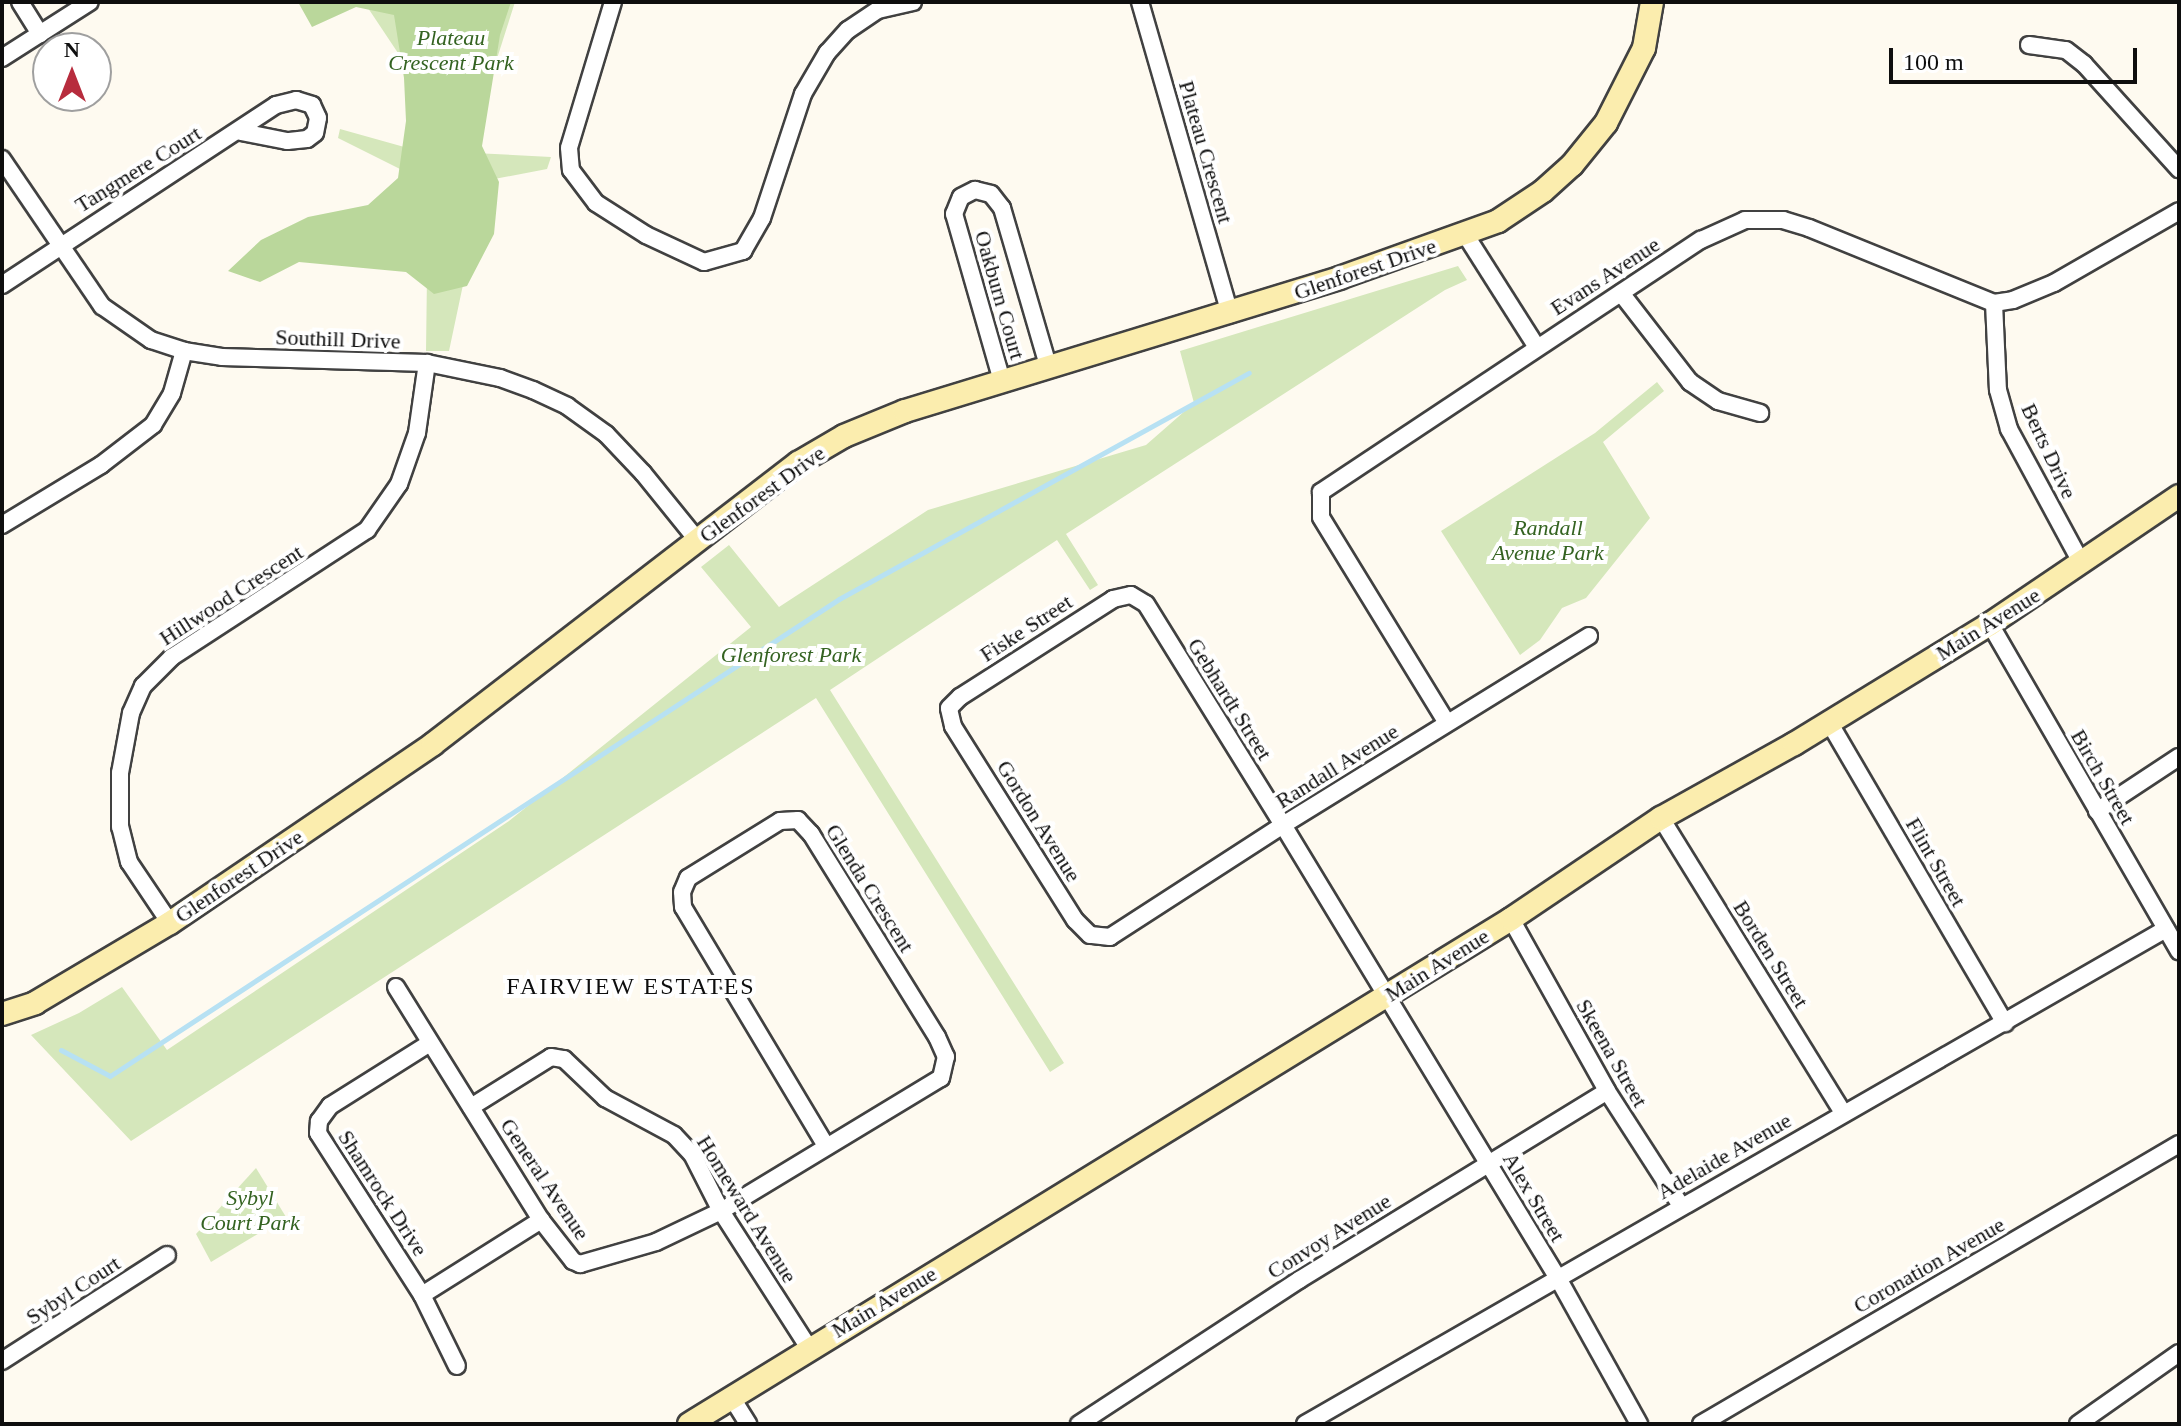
<!DOCTYPE html>
<style>
body{margin:0}
#map{position:relative;width:2181px;height:1426px;overflow:hidden;background:#fefaf0;font-family:Georgia,serif}
div>[style]{position:absolute}
.green>*{inset:0;background:#d5e7bb}
.forest>*{inset:0;background:#bad79b}
.stream>*{height:5px;margin:-2.5px;padding:0 2.5px;transform-origin:2.5px;border-radius:2.5px;background:#b7e1f3}
.roads{filter:drop-shadow(2px 0 #414141) drop-shadow(-2px 0 #414141) drop-shadow(0 2px #414141) drop-shadow(0 -2px #414141)}
.street>*{height:16px;margin:-8px;padding:0 8px;transform-origin:8px;border-radius:8px;background:#fff}
.secondary>*{height:22px;margin:-11px;padding:0 11px;transform-origin:11px;border-radius:11px;background:#fbedae}
span{translate:-50% -50%;white-space:nowrap;text-align:center;line-height:1.15;-webkit-text-stroke:8px #fff;paint-order:stroke}
.park-label{font-size:22px;color:#346321;font-style:italic}
.street-label{font-size:22px;color:#0e0e0e}
.neighbourhood-label{font-size:24px;color:#0e0e0e;letter-spacing:2px}
.frame{position:absolute;inset:0;border:4px solid #0e0e0e;pointer-events:none}
.north{position:absolute;left:32px;top:32px;width:80px;height:80px;box-sizing:border-box;background:#fff;border:2px solid #9f9f9f;border-radius:50%;rotate:0deg;font-size:22px;font-weight:700;line-height:32px;text-align:center;color:#0e0e0e}
.north::after{content:'';display:block;margin:auto;width:28px;height:36px;background:#b72c3d;clip-path:polygon(50% 0,100% 100%,50% 72%,0 100%)}
.scale{position:absolute;left:1889px;top:48px;width:248px;height:36px;box-sizing:border-box;border:4px solid #0e0e0e;border-top:0;padding-left:10px;font-size:24px;line-height:28px;white-space:nowrap;color:#0e0e0e;-webkit-text-stroke:6px #fff;paint-order:stroke}
</style>
<div id="map">
<div class="green">
<div style="clip-path:polygon(364px 2px,515px 2px,473px 134px,474px 153px,551px 157px,547px 169px,473px 183px,471px 247px,449px 351px,426px 351px,427px 275px,406px 172px,338px 138px,340px 129px,415px 150px,432px 104px)"></div>
<div style="clip-path:polygon(1458px 266px,1467px 280px,1445px 290px,1066px 534px,1098px 585px,1090px 590px,1057px 540px,830px 690px,1064px 1063px,1050px 1072px,816px 698px,131px 1141px,31px 1035px,79px 1013px,122px 987px,167px 1050px,509px 821px,751px 627px,701px 567px,729px 545px,779px 607px,928px 510px,1146px 445px,1194px 403px,1180px 351px)"></div>
<div style="clip-path:polygon(1657px 382px,1664px 391px,1603px 442px,1650px 518px,1586px 598px,1562px 608px,1540px 640px,1520px 655px,1441px 531px,1595px 433px)"></div>
<div style="clip-path:polygon(256px 1168px,286px 1217px,211px 1262px,196px 1234px)"></div>
</div>
<div class="forest">
<div style="clip-path:polygon(298px 2px,511px 2px,500px 35px,482px 146px,499px 182px,494px 234px,467px 286px,434px 294px,406px 272px,299px 262px,260px 282px,228px 271px,261px 240px,308px 217px,368px 205px,398px 178px,406px 121px,404px 78px,394px 15px,356px 7px,312px 27px)"></div>
</div>
<div class="stream">
<div style="left:61px;top:1050px;width:55px;rotate:28deg"></div>
<div style="left:110px;top:1076px;width:871px;rotate:-33.2deg"></div>
<div style="left:839px;top:599px;width:468px;rotate:-28.9deg"></div>
</div>
<div class="roads">
<div class="street">
<div style="left:20px;top:2px;width:38px;rotate:58deg"></div>
<div style="left:613px;top:2px;width:152px;rotate:106.8deg"></div>
<div style="left:569px;top:148px;width:22px;rotate:85deg"></div>
<div style="left:571px;top:170px;width:41px;rotate:52.9deg"></div>
<div style="left:596px;top:203px;width:59px;rotate:32.6deg"></div>
<div style="left:646px;top:235px;width:64px;rotate:25deg"></div>
<div style="left:704px;top:262px;width:41px;rotate:-15.8deg"></div>
<div style="left:743px;top:251px;width:38px;rotate:-60deg"></div>
<div style="left:762px;top:218px;width:131px;rotate:-71.7deg"></div>
<div style="left:803px;top:94px;width:48px;rotate:-59.7deg"></div>
<div style="left:827px;top:53px;width:31px;rotate:-48deg"></div>
<div style="left:848px;top:30px;width:36px;rotate:-34deg"></div>
<div style="left:878px;top:10px;width:36px;rotate:-13deg"></div>
<div style="left:1140px;top:2px;width:325px;rotate:73.9deg"></div>
<div style="left:2029px;top:45px;width:37px;rotate:8deg"></div>
<div style="left:2066px;top:50px;width:23px;rotate:38deg"></div>
<div style="left:2084px;top:64px;width:142px;rotate:47.9deg"></div>
<div style="left:2px;top:58px;width:104px;rotate:-32.5deg"></div>
<div style="left:2px;top:159px;width:178px;rotate:55.8deg"></div>
<div style="left:102px;top:306px;width:60px;rotate:34.8deg"></div>
<div style="left:151px;top:340px;width:35px;rotate:18deg"></div>
<div style="left:184px;top:351px;width:38px;rotate:9deg"></div>
<div style="left:222px;top:357px;width:205px;rotate:1.7deg"></div>
<div style="left:427px;top:363px;width:75px;rotate:11.6deg"></div>
<div style="left:500px;top:378px;width:35px;rotate:20deg"></div>
<div style="left:533px;top:390px;width:38px;rotate:25deg"></div>
<div style="left:567px;top:406px;width:48px;rotate:35.7deg"></div>
<div style="left:606px;top:434px;width:54px;rotate:46.5deg"></div>
<div style="left:643px;top:473px;width:87px;rotate:51deg"></div>
<div style="left:1465px;top:234px;width:133px;rotate:57.6deg"></div>
<div style="left:2px;top:285px;width:328px;rotate:-33.3deg"></div>
<div style="left:276px;top:105px;width:21px;rotate:-14deg"></div>
<div style="left:296px;top:100px;width:17px;rotate:17deg"></div>
<div style="left:312px;top:105px;width:14px;rotate:65deg"></div>
<div style="left:318px;top:118px;width:15px;rotate:101deg"></div>
<div style="left:315px;top:133px;width:10px;rotate:143deg"></div>
<div style="left:307px;top:139px;width:20px;rotate:174deg"></div>
<div style="left:287px;top:141px;width:47px;rotate:-168.9deg"></div>
<div style="left:1621px;top:293px;width:113px;rotate:52.2deg"></div>
<div style="left:1690px;top:382px;width:34px;rotate:34deg"></div>
<div style="left:1718px;top:401px;width:44px;rotate:15.9deg"></div>
<div style="left:1994px;top:303px;width:87px;rotate:87.4deg"></div>
<div style="left:1998px;top:390px;width:41px;rotate:74.2deg"></div>
<div style="left:2009px;top:429px;width:153px;rotate:61.6deg"></div>
<div style="left:1002px;top:381px;width:174px;rotate:-106deg"></div>
<div style="left:954px;top:214px;width:18px;rotate:-68deg"></div>
<div style="left:961px;top:197px;width:16px;rotate:-27deg"></div>
<div style="left:975px;top:190px;width:16px;rotate:14deg"></div>
<div style="left:991px;top:194px;width:18px;rotate:52deg"></div>
<div style="left:1002px;top:208px;width:164px;rotate:73.7deg"></div>
<div style="left:2px;top:525px;width:116px;rotate:-31.2deg"></div>
<div style="left:101px;top:465px;width:66px;rotate:-37.6deg"></div>
<div style="left:153px;top:425px;width:37px;rotate:-59deg"></div>
<div style="left:172px;top:393px;width:44px;rotate:-74.1deg"></div>
<div style="left:1990px;top:624px;width:378px;rotate:60deg"></div>
<div style="left:1589px;top:636px;width:360px;rotate:148.3deg"></div>
<div style="left:1283px;top:825px;width:206px;rotate:147.1deg"></div>
<div style="left:1110px;top:937px;width:20px;rotate:-174deg"></div>
<div style="left:1090px;top:935px;width:21px;rotate:-135deg"></div>
<div style="left:1075px;top:920px;width:229px;rotate:-122.2deg"></div>
<div style="left:953px;top:726px;width:18px;rotate:-103deg"></div>
<div style="left:949px;top:708px;width:16px;rotate:-45deg"></div>
<div style="left:960px;top:697px;width:182px;rotate:-32.6deg"></div>
<div style="left:1113px;top:599px;width:18px;rotate:-13deg"></div>
<div style="left:1131px;top:595px;width:17px;rotate:31deg"></div>
<div style="left:1146px;top:604px;width:260px;rotate:58.2deg"></div>
<div style="left:1283px;top:825px;width:532px;rotate:58.76deg"></div>
<div style="left:1559px;top:1280px;width:165px;rotate:60.9deg"></div>
<div style="left:1829px;top:722px;width:349px;rotate:59.7deg"></div>
<div style="left:1447px;top:723px;width:241px;rotate:-121.5deg"></div>
<div style="left:1321px;top:517px;width:25px;rotate:-90deg"></div>
<div style="left:1321px;top:492px;width:456px;rotate:-33.6deg"></div>
<div style="left:1701px;top:240px;width:48px;rotate:-24.4deg"></div>
<div style="left:1745px;top:220px;width:38px"></div>
<div style="left:1783px;top:220px;width:27px;rotate:17deg"></div>
<div style="left:1809px;top:228px;width:200px;rotate:22.1deg"></div>
<div style="left:1994px;top:303px;width:19px;rotate:-9deg"></div>
<div style="left:2013px;top:300px;width:44px;rotate:-22.5deg"></div>
<div style="left:2054px;top:283px;width:144px;rotate:-29.9deg"></div>
<div style="left:2097px;top:811px;width:98px;rotate:-33.4deg"></div>
<div style="left:1661px;top:818px;width:347px;rotate:58.3deg"></div>
<div style="left:1511px;top:919px;width:197px;rotate:60.8deg"></div>
<div style="left:1607px;top:1091px;width:137px;rotate:57.2deg"></div>
<div style="left:170px;top:923px;width:73px;rotate:-123.9deg"></div>
<div style="left:129px;top:862px;width:36px;rotate:-104deg"></div>
<div style="left:120px;top:827px;width:54px;rotate:-90deg"></div>
<div style="left:120px;top:773px;width:61px;rotate:-79.6deg"></div>
<div style="left:131px;top:713px;width:30px;rotate:-66deg"></div>
<div style="left:143px;top:686px;width:41px;rotate:-45deg"></div>
<div style="left:172px;top:657px;width:233px;rotate:-33.1deg"></div>
<div style="left:367px;top:530px;width:56px;rotate:-55.2deg"></div>
<div style="left:399px;top:484px;width:54px;rotate:-70.6deg"></div>
<div style="left:417px;top:433px;width:71px;rotate:-81.9deg"></div>
<div style="left:396px;top:987px;width:274px;rotate:58.1deg"></div>
<div style="left:541px;top:1220px;width:52px;rotate:52deg"></div>
<div style="left:573px;top:1261px;width:8px;rotate:23deg"></div>
<div style="left:580px;top:1264px;width:79px;rotate:-16.1deg"></div>
<div style="left:656px;top:1242px;width:72px;rotate:-25.5deg"></div>
<div style="left:721px;top:1211px;width:257px;rotate:-31.2deg"></div>
<div style="left:941px;top:1078px;width:22px;rotate:-77deg"></div>
<div style="left:946px;top:1057px;width:22px;rotate:-114deg"></div>
<div style="left:937px;top:1037px;width:239px;rotate:-121.8deg"></div>
<div style="left:811px;top:834px;width:19px;rotate:-133deg"></div>
<div style="left:798px;top:820px;width:18px;rotate:177deg"></div>
<div style="left:780px;top:821px;width:108px;rotate:148.2deg"></div>
<div style="left:688px;top:878px;width:15px;rotate:113deg"></div>
<div style="left:682px;top:892px;width:15px;rotate:86deg"></div>
<div style="left:683px;top:907px;width:279px;rotate:59.1deg"></div>
<div style="left:430px;top:1043px;width:118px;rotate:147.8deg"></div>
<div style="left:330px;top:1106px;width:19px;rotate:126deg"></div>
<div style="left:319px;top:1121px;width:12px;rotate:95deg"></div>
<div style="left:318px;top:1133px;width:193px;rotate:57.3deg"></div>
<div style="left:422px;top:1295px;width:79px;rotate:63.8deg"></div>
<div style="left:471px;top:1107px;width:94px;rotate:-32deg"></div>
<div style="left:551px;top:1057px;width:13px;rotate:9deg"></div>
<div style="left:564px;top:1059px;width:57px;rotate:43.6deg"></div>
<div style="left:605px;top:1098px;width:78px;rotate:28.2deg"></div>
<div style="left:674px;top:1135px;width:26px;rotate:47deg"></div>
<div style="left:692px;top:1154px;width:64px;rotate:63deg"></div>
<div style="left:721px;top:1211px;width:163px;rotate:57.3deg"></div>
<div style="left:422px;top:1295px;width:141px;rotate:-32.2deg"></div>
<div style="left:2px;top:1361px;width:196px;rotate:-32.7deg"></div>
<div style="left:732px;top:1398px;width:31px;rotate:58deg"></div>
<div style="left:1079px;top:1424px;width:263px;rotate:-33.2deg"></div>
<div style="left:1299px;top:1280px;width:361px;rotate:-31.5deg"></div>
<div style="left:1305px;top:1424px;width:993px;rotate:-29.9deg"></div>
<div style="left:1701px;top:1424px;width:554px;rotate:-30.36deg"></div>
<div style="left:2078px;top:1424px;width:123px;rotate:-35.1deg"></div>
</div>
<div class="secondary">
<div style="left:2px;top:1014px;width:35px;rotate:-18deg"></div>
<div style="left:35px;top:1003px;width:157px;rotate:-30.7deg"></div>
<div style="left:170px;top:923px;width:318px;rotate:-34.2deg"></div>
<div style="left:433px;top:744px;width:461px;rotate:-37.6deg"></div>
<div style="left:798px;top:463px;width:53px;rotate:-30.4deg"></div>
<div style="left:844px;top:436px;width:66px;rotate:-22.3deg"></div>
<div style="left:905px;top:411px;width:454px;rotate:-17deg"></div>
<div style="left:1339px;top:278px;width:169px;rotate:-19.7deg"></div>
<div style="left:1498px;top:221px;width:54px;rotate:-33.7deg"></div>
<div style="left:1543px;top:191px;width:39px;rotate:-42deg"></div>
<div style="left:1572px;top:165px;width:54px;rotate:-51deg"></div>
<div style="left:1606px;top:123px;width:84px;rotate:-63.1deg"></div>
<div style="left:1644px;top:48px;width:47px;rotate:-80.1deg"></div>
<div style="left:689px;top:1424px;width:965px;rotate:-31.56deg"></div>
<div style="left:1511px;top:919px;width:181px;rotate:-34deg"></div>
<div style="left:1661px;top:818px;width:152px;rotate:-29.1deg"></div>
<div style="left:1794px;top:744px;width:230px;rotate:-31.5deg"></div>
<div style="left:1990px;top:624px;width:228px;rotate:-34.1deg"></div>
</div>
</div>
<div class="park-label">
<span style="left:451px;top:50px">Plateau<br>Crescent Park</span>
<span style="left:1548px;top:540px">Randall<br>Avenue Park</span>
<span style="left:791px;top:655px">Glenforest Park</span>
<span style="left:250px;top:1210px">Sybyl<br>Court Park</span>
</div>
<div class="street-label">
<span style="left:1206px;top:152px;rotate:74deg">Plateau Crescent</span>
<span style="left:138px;top:169px;rotate:-32deg">Tangmere Court</span>
<span style="left:1365px;top:269px;rotate:-19deg">Glenforest Drive</span>
<span style="left:1605px;top:276px;rotate:-33deg">Evans Avenue</span>
<span style="left:1000px;top:295px;rotate:74deg">Oakburn Court</span>
<span style="left:338px;top:339px;rotate:2deg">Southill Drive</span>
<span style="left:2049px;top:451px;rotate:65deg">Berts Drive</span>
<span style="left:762px;top:494px;rotate:-36deg">Glenforest Drive</span>
<span style="left:231px;top:595px;rotate:-33deg">Hillwood Crescent</span>
<span style="left:1988px;top:624px;rotate:-32deg">Main Avenue</span>
<span style="left:1026px;top:628px;rotate:-33deg">Fiske Street</span>
<span style="left:1230px;top:699px;rotate:58deg">Gebhardt Street</span>
<span style="left:1337px;top:766px;rotate:-32deg">Randall Avenue</span>
<span style="left:2103px;top:777px;rotate:60deg">Birch Street</span>
<span style="left:1039px;top:821px;rotate:58deg">Gordon Avenue</span>
<span style="left:1936px;top:862px;rotate:60deg">Flint Street</span>
<span style="left:239px;top:876px;rotate:-34deg">Glenforest Drive</span>
<span style="left:870px;top:888px;rotate:58deg">Glenda Crescent</span>
<span style="left:1771px;top:954px;rotate:58deg">Borden Street</span>
<span style="left:1437px;top:965px;rotate:-32deg">Main Avenue</span>
<span style="left:1612px;top:1053px;rotate:60deg">Skeena Street</span>
<span style="left:1724px;top:1156px;rotate:-30deg">Adelaide Avenue</span>
<span style="left:545px;top:1179px;rotate:56deg">General Avenue</span>
<span style="left:383px;top:1193px;rotate:57deg">Shamrock Drive</span>
<span style="left:1534px;top:1197px;rotate:59deg">Alex Street</span>
<span style="left:747px;top:1209px;rotate:58deg">Homeward Avenue</span>
<span style="left:1329px;top:1236px;rotate:-32deg">Convoy Avenue</span>
<span style="left:1929px;top:1265px;rotate:-30deg">Coronation Avenue</span>
<span style="left:73px;top:1290px;rotate:-33deg">Sybyl Court</span>
<span style="left:884px;top:1302px;rotate:-31deg">Main Avenue</span>
</div>
<div class="neighbourhood-label">
<span style="left:631px;top:987px">FAIRVIEW ESTATES</span>
</div>
<div class="frame"></div>
<div class="north">N</div>
<div class="scale">100 m</div>
</div>
